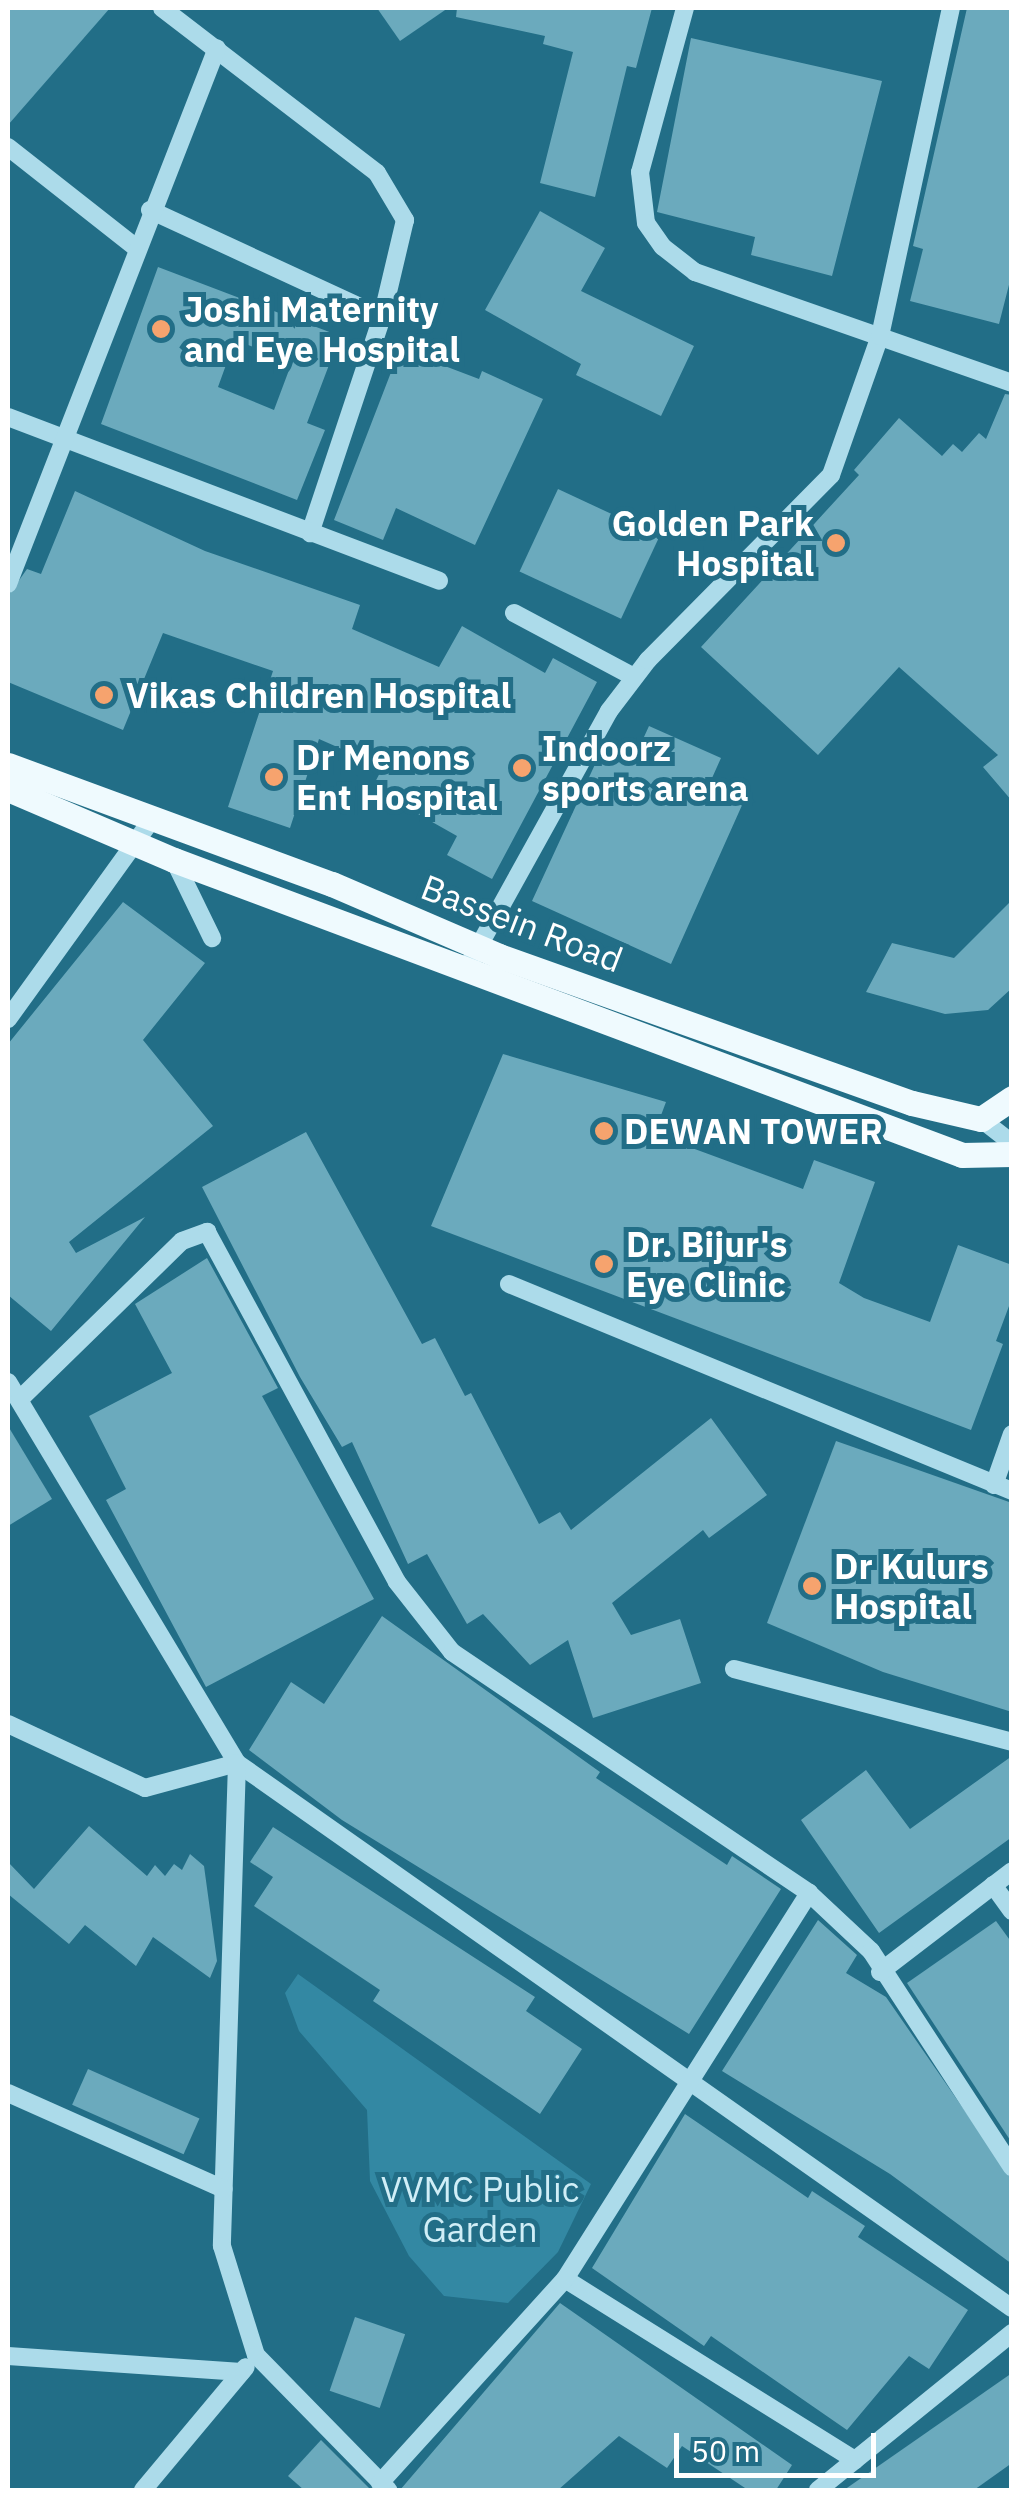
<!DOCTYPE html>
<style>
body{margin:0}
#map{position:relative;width:1019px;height:2498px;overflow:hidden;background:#226e87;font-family:"IBM Plex Sans",sans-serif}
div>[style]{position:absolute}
.green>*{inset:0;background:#3388a3}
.building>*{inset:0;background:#6baabd;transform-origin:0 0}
.minor>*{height:18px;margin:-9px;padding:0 9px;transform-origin:9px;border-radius:9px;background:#acdbea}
.major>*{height:25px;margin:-12.5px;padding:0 12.5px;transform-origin:12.5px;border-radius:12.5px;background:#effafe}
.dots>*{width:28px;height:28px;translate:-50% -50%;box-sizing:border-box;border:5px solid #226e87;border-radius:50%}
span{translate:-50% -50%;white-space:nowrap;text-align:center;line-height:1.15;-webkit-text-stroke:10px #226e87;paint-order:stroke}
.poi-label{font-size:35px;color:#fff;font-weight:700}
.left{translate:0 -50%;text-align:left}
.right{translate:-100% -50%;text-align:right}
.street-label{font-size:35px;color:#fff}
.park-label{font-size:35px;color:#d0eef7}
.frame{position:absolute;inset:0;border:10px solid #fff;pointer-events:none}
.scale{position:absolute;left:674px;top:2433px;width:202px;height:45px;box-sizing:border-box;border:5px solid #fff;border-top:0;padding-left:12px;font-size:30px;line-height:35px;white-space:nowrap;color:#fff;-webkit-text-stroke:8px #226e87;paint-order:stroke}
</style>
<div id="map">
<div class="green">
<div style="clip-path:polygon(298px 1974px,591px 2184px,558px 2252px,508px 2303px,444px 2296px,409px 2256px,370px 2181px,367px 2110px,299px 2031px,285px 1993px)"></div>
</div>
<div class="building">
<div style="clip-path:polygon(8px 8px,110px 8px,8px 125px)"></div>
<div style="clip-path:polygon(377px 8px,448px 8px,400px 41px)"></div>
<div style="clip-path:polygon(457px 8px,652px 8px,636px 68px,627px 66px,595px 197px,540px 183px,573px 52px,543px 44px,545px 36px,456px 17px)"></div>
<div style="clip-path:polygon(967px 8px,1012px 8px,1012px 273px,999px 324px,910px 301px,923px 249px,913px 246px)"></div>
<div style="clip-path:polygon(691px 38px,882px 81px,832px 276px,751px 255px,755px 237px,657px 212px)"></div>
<div style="clip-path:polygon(540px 211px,605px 248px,581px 291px,694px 346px,661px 416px,576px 375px,581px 364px,485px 310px)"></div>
<div style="clip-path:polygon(evenodd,158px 267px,340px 336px,307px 423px,325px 430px,297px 500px,101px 424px,158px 267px,235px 340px,292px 362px,274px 410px,218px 387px,235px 340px)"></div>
<div style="clip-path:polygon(400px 349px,479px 379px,482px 371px,543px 399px,475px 545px,396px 508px,383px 540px,334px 520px)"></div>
<div style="clip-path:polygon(1005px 394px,1012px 395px,1012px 801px,983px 767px,998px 755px,899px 667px,818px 755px,701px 647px,859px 475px,854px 470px,899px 418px,942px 456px,953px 444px,962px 452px,979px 433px,986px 439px)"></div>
<div style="left:558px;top:489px;width:112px;height:91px;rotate:25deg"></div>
<div style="clip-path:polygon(75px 491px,205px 551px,360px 605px,352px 629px,439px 667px,462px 626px,545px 673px,553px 658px,597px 682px,492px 879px,447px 855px,457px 836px,372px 788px,383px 767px,319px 739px,290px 828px,228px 807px,273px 671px,163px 633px,123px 730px,8px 682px,8px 596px,27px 569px,41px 574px)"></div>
<div style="clip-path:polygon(649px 726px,721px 758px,708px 787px,743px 803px,671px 964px,532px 901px,603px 747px,633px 761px)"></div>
<div style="clip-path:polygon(1012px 900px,1012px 988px,988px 1010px,945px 1014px,866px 992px,892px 943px,954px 958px)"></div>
<div style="clip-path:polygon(123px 902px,205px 963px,143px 1040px,213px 1126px,69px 1242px,76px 1253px,145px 1217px,51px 1331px,8px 1295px,8px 1044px)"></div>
<div style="clip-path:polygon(503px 1054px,666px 1102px,654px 1134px,803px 1189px,814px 1160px,875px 1182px,839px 1283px,864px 1298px,930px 1322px,958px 1245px,1012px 1265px,1012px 1298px,996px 1341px,1003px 1344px,971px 1430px,431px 1226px)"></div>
<div style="clip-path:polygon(306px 1132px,422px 1344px,435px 1338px,465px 1396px,471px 1393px,539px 1524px,560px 1512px,571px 1530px,711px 1418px,767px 1495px,709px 1538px,703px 1530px,612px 1603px,631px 1635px,680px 1619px,701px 1683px,593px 1718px,568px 1640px,530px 1665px,483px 1614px,467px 1624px,427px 1554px,408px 1564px,352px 1442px,342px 1447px,300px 1377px,202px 1187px)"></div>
<div style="clip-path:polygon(207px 1258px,278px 1388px,262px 1396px,374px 1599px,206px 1687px,106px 1500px,126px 1489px,89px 1416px,172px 1373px,135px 1304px)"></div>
<div style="clip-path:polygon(8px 1426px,52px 1499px,8px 1526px)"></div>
<div style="clip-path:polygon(836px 1441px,1012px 1503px,1012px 1712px,883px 1672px,767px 1623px)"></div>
<div style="clip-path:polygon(382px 1616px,600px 1772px,596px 1778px,727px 1865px,732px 1856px,781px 1889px,689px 2034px,342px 1820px,249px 1750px,291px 1682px,324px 1704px)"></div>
<div style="clip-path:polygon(1012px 1756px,1012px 1837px,879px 1933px,801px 1820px,866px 1770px,910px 1829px)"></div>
<div style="clip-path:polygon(89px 1826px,147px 1876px,155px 1865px,165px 1876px,174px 1864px,182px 1870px,190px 1854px,204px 1866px,217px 1961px,210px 1978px,153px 1937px,136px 1966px,85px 1925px,69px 1944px,8px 1894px,8px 1862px,34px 1889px)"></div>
<div style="clip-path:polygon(273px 1827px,535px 1997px,526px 2011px,582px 2049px,540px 2114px,373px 2001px,380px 1990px,254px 1906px,273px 1877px,250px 1862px)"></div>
<div style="clip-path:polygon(818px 1920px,857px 1955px,846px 1973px,886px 1997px,1012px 2179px,1012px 2264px,890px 2174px,722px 2071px)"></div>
<div style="clip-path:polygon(996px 1921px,1012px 1943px,1012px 2143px,907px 1983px)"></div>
<div style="left:88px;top:2069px;width:122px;height:39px;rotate:24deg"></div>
<div style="clip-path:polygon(685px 2114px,808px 2198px,812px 2191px,865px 2226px,858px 2237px,968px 2310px,929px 2369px,909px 2356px,847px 2430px,711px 2336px,704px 2346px,592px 2268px)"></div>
<div style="clip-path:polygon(560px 2303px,792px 2465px,776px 2490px,748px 2490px,682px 2446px,667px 2468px,619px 2436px,558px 2490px,400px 2490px)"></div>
<div style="left:355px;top:2317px;width:53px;height:78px;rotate:19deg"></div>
<div style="clip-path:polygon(1012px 2373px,1012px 2463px,974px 2490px,844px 2490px)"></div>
<div style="clip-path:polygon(321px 2440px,369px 2488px,370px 2490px,304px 2490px,288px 2476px)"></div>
</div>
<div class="minor">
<div style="left:162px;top:8px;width:271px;rotate:37.5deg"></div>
<div style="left:377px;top:173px;width:55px;rotate:59.2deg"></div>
<div style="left:405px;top:220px;width:100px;rotate:103.3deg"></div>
<div style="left:382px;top:317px;width:228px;rotate:108.4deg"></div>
<div style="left:685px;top:8px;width:170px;rotate:105.3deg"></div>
<div style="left:640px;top:172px;width:51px;rotate:83.3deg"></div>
<div style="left:646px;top:223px;width:29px;rotate:55deg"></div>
<div style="left:663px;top:247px;width:41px;rotate:38deg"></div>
<div style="left:695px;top:272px;width:336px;rotate:19.3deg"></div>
<div style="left:8px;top:147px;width:162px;rotate:38.2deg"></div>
<div style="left:150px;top:210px;width:255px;rotate:24.8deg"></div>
<div style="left:8px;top:417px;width:461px;rotate:20.8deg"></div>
<div style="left:8px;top:584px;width:575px;rotate:-68.7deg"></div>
<div style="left:514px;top:613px;width:136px;rotate:28.1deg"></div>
<div style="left:174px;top:860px;width:87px;rotate:64deg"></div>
<div style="left:465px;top:971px;width:297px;rotate:-61deg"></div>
<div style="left:609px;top:711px;width:64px;rotate:-52.6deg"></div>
<div style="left:648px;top:660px;width:260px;rotate:-45.3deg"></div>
<div style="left:831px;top:475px;width:147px;rotate:-70.6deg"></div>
<div style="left:880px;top:336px;width:336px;rotate:-77.8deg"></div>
<div style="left:8px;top:1019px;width:244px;rotate:-54.2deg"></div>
<div style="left:981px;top:1119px;width:39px;rotate:38deg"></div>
<div style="left:509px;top:1284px;width:544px;rotate:22.37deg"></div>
<div style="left:8px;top:1382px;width:445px;rotate:59deg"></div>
<div style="left:237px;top:1763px;width:947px;rotate:35.12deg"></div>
<div style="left:20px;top:1399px;width:226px;rotate:-44.3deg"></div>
<div style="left:182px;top:1241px;width:27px;rotate:-20deg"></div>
<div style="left:207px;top:1232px;width:398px;rotate:61.5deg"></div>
<div style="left:397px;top:1582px;width:89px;rotate:51.8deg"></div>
<div style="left:452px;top:1652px;width:431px;rotate:34deg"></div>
<div style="left:809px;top:1893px;width:85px;rotate:43.1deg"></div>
<div style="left:871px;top:1951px;width:258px;rotate:56.9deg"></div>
<div style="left:994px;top:1485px;width:54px;rotate:-70.6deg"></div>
<div style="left:734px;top:1669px;width:287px;rotate:14.7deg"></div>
<div style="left:8px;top:1724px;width:151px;rotate:25deg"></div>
<div style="left:145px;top:1788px;width:95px;rotate:-15.2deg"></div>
<div style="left:237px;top:1763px;width:483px;rotate:91.8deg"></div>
<div style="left:222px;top:2246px;width:114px;rotate:72.7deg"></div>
<div style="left:256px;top:2355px;width:189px;rotate:45.6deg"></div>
<div style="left:993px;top:1885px;width:32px;rotate:54deg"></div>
<div style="left:880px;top:1972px;width:166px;rotate:-37.4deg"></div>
<div style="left:8px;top:2093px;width:236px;rotate:24deg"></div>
<div style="left:565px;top:2279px;width:342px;rotate:32deg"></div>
<div style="left:8px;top:2356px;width:234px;rotate:3.9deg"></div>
<div style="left:380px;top:2483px;width:275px;rotate:-47.8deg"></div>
<div style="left:565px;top:2279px;width:457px;rotate:-57.7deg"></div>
<div style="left:143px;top:2490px;width:160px;rotate:-50.1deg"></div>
<div style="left:818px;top:2490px;width:250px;rotate:-39deg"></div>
</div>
<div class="major">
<div style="left:8px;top:765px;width:345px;rotate:20.2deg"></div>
<div style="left:332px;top:884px;width:182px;rotate:23.3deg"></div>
<div style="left:499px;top:956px;width:438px;rotate:19.6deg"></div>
<div style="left:912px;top:1103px;width:71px;rotate:13.1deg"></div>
<div style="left:981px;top:1119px;width:37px;rotate:-34deg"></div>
<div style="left:8px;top:789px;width:181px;rotate:23.2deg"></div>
<div style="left:174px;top:860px;width:841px;rotate:20.52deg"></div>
<div style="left:962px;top:1155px;width:50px;rotate:-1.1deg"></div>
</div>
<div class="dots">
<div style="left:161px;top:329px;background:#f6a36e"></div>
<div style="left:836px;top:543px;background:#f6a36e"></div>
<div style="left:104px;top:695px;background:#f6a36e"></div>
<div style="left:522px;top:768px;background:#f6a36e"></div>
<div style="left:274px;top:777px;background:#f6a36e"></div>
<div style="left:604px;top:1131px;background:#f6a36e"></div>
<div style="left:604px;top:1264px;background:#f6a36e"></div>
<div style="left:812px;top:1586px;background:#f6a36e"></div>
</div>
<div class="poi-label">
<span class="left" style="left:184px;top:329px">Joshi Maternity<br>and Eye Hospital</span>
<span class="right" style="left:814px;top:543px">Golden Park<br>Hospital</span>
<span class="left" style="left:126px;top:695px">Vikas Children Hospital</span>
<span class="left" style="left:542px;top:768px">Indoorz<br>sports arena</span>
<span class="left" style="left:296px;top:777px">Dr Menons<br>Ent Hospital</span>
<span class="left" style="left:624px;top:1131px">DEWAN TOWER</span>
<span class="left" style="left:626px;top:1264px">Dr. Bijur's<br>Eye Clinic</span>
<span class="left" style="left:834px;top:1586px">Dr Kulurs<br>Hospital</span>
</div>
<div class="street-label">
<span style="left:522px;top:923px;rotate:21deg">Bassein Road</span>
</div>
<div class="park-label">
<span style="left:480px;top:2209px">VVMC Public<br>Garden</span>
</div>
<div class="frame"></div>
<div class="scale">50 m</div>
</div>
